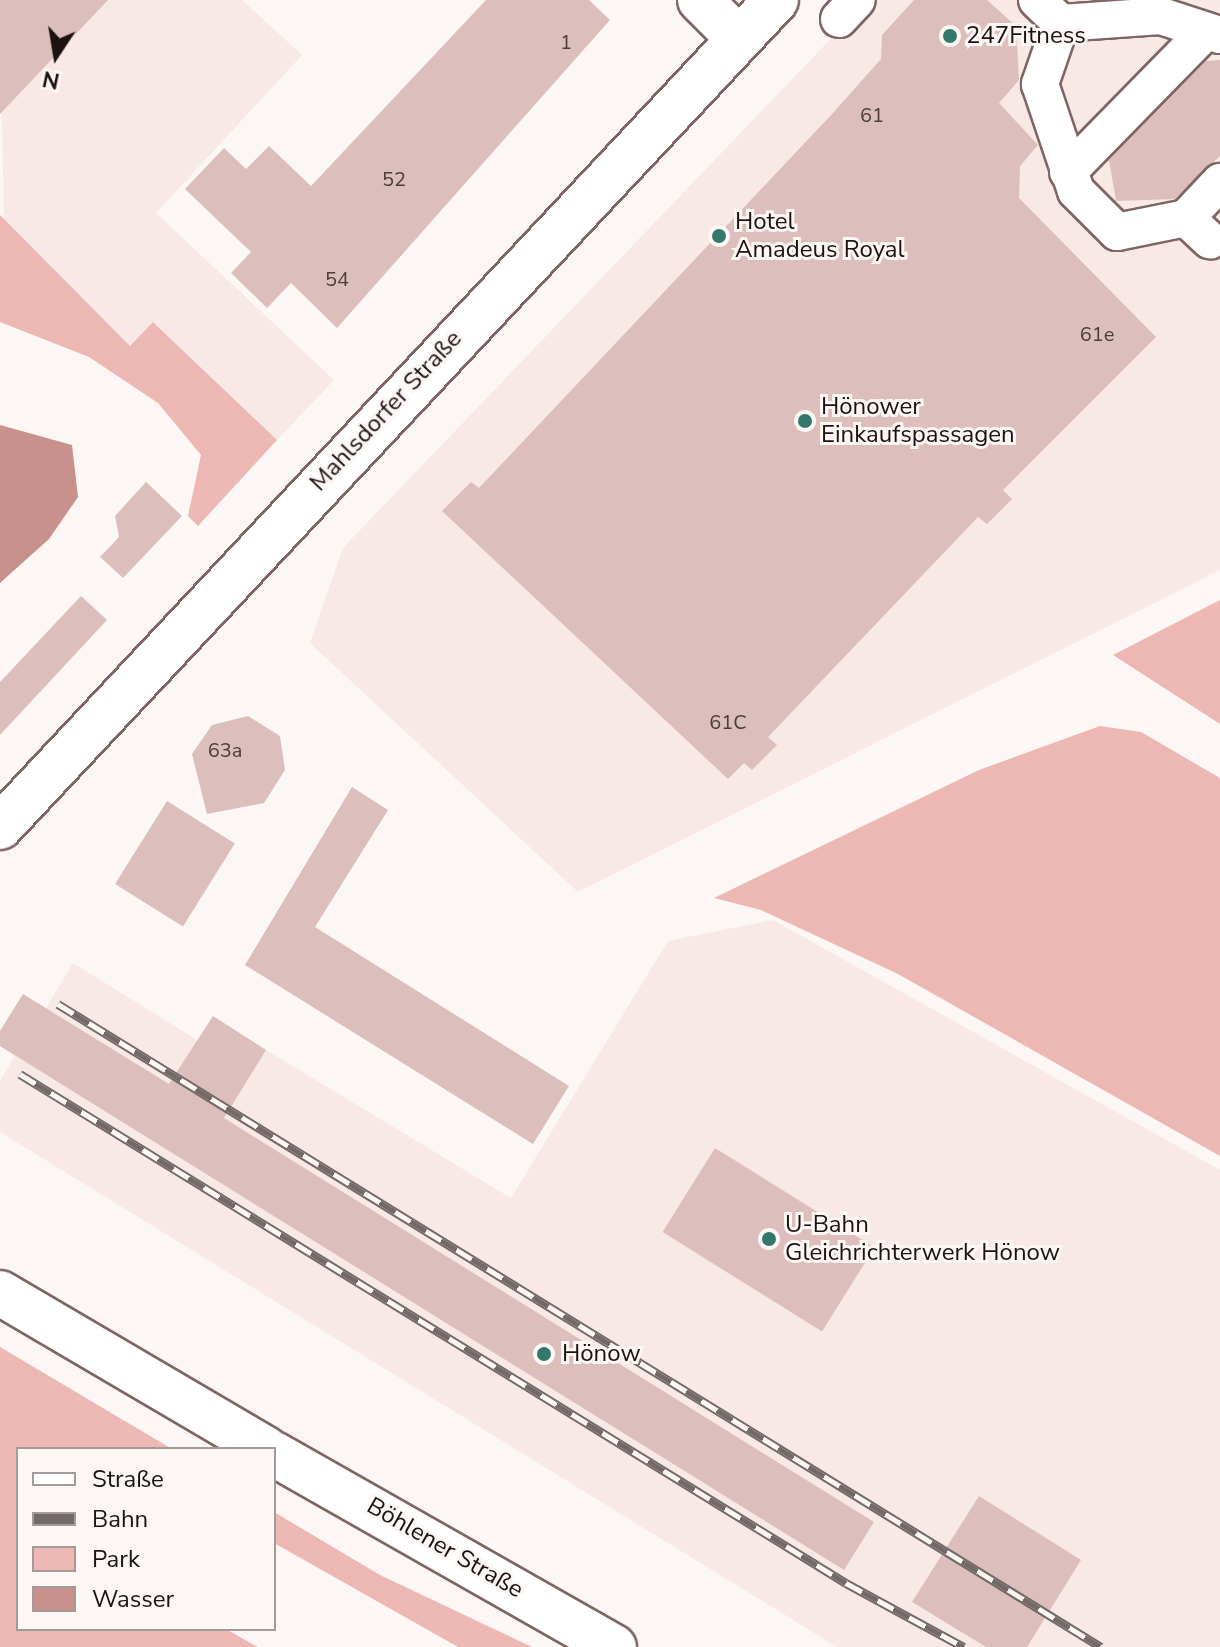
<!DOCTYPE html>
<meta charset="utf-8">
<style>
body{margin:0}
#map{position:relative;width:1220px;height:1647px;overflow:hidden;background:#fcf6f5;font-family:"Nunito Sans",sans-serif}
div>[style]{position:absolute}
.built>*{inset:0;background:#f8e8e6}
.green>*{inset:0;background:#edb8b3}
.water>*{inset:0;background:#c8918c}
.building>*{inset:0;background:#dcbfbc;transform-origin:0 0}
.roads{filter:drop-shadow(2px 0 #7f6563) drop-shadow(-2px 0 #7f6563) drop-shadow(0 2px #7f6563) drop-shadow(0 -2px #7f6563)}
.pedestrian>*{height:36px;margin:-18px;padding:0 18px;transform-origin:18px;border-radius:18px;background:#fff}
.minor>*{height:44px;margin:-22px;padding:0 22px;transform-origin:22px;border-radius:22px;background:#fff}
.tertiary>*{height:44px;margin:-22px;padding:0 22px;transform-origin:22px;border-radius:22px;background:#fff}
.secondary>*{height:44px;margin:-22px;padding:0 22px;transform-origin:22px;border-radius:22px;background:#fff}
.rail>*{height:9px;margin-top:-4.5px;transform-origin:0;background:repeating-linear-gradient(90deg,#fcf6f5 0 18px,#726968 0 36px);box-sizing:border-box;border-block:2px solid #726968}
.dots>*{width:22px;height:22px;translate:-50% -50%;box-sizing:border-box;border:4px solid #fcf6f5;border-radius:50%}
span{translate:-50% -50%;white-space:nowrap;text-align:center;line-height:1.15;-webkit-text-stroke:6px #fcf6f5;paint-order:stroke}
.number-label{font-size:20px;color:#4c3d3c}
.number-label span{-webkit-text-stroke-width:0}
.poi-label{font-size:24px;color:#1c1211}
.left{translate:0 -50%;text-align:left}
.street-label{font-size:24px;color:#1c1211}
.legend{position:absolute;left:16px;top:1447px;width:260px;height:184px;box-sizing:border-box;background:#fcf6f5;border:2px solid #a29b9a;margin:0;padding:10px 14px;list-style:none;font-size:24px;color:#1c1211}
.legend li{display:flex;align-items:center;gap:16px;height:40px}
.legend b{width:40px;border:2px solid #a29b9a}
.north{position:absolute;left:16px;top:16px;width:80px;height:80px;-webkit-text-stroke:6px #fcf6f5;paint-order:stroke;rotate:192deg;font-size:22px;font-weight:700;line-height:32px;text-align:center;color:#1c1211}
.north::after{content:'';display:block;margin:auto;width:28px;height:36px;background:#1c1211;clip-path:polygon(50% 0,100% 100%,50% 72%,0 100%)}
</style>
<div id="map">
<div class="built">
<div style="clip-path:polygon(0 0,242px 0,302px 55px,156px 213px,334px 380px,277px 440px,154px 322px,131px 346px,4px 224px)"></div>
<div style="clip-path:polygon(868px 0,1220px 0,1220px 570px,578px 892px,310px 643px,343px 548px)"></div>
<div style="clip-path:polygon(773px 920px,1220px 1170px,1220px 1647px,837px 1647px,0 1132px,0 1081px,15px 1056px,0 1046px,0 1031px,23px 994px,46px 1008px,73px 963px,250px 1073px,266px 1050px,511px 1198px,668px 941px)"></div>
</div>
<div class="green">
<div style="clip-path:polygon(0 215px,130px 346px,153px 322px,277px 440px,198px 526px,188px 516px,201px 455px,158px 403px,89px 357px,0 322px)"></div>
<div style="clip-path:polygon(1220px 600px,1220px 724px,1113px 655px)"></div>
<div style="clip-path:polygon(1100px 726px,1141px 732px,1220px 778px,1220px 1156px,898px 974px,761px 910px,714px 898px,979px 770px)"></div>
<div style="clip-path:polygon(0 1347px,172px 1449px,18px 1449px,18px 1629px,226px 1629px,258px 1647px,0 1647px)"></div>
<div style="clip-path:polygon(274px 1512px,380px 1575px,532px 1647px,458px 1647px,274px 1543px)"></div>
</div>
<div class="water">
<div style="clip-path:polygon(0 425px,72px 445px,78px 497px,49px 539px,0 583px)"></div>
</div>
<div class="building">
<div style="clip-path:polygon(0 0,108px 0,0 114px)"></div>
<div style="clip-path:polygon(486px 0,589px 0,610px 20px,337px 328px,291px 283px,267px 308px,231px 273px,251px 252px,185px 189px,224px 148px,246px 169px,269px 146px,311px 186px)"></div>
<div style="clip-path:polygon(914px 0,987px 0,1016px 26px,1019px 80px,999px 103px,1038px 145px,1020px 166px,1019px 198px,1156px 337px,1003px 490px,1012px 499px,987px 524px,978px 517px,768px 737px,777px 745px,752px 770px,744px 763px,728px 779px,442px 511px,471px 482px,479px 488px,832px 114px,881px 59px,882px 35px)"></div>
<div style="clip-path:polygon(1220px 60px,1220px 156px,1175px 199px,1116px 201px,1109px 160px,1206px 61px)"></div>
<div style="clip-path:polygon(146px 482px,182px 516px,123px 578px,100px 557px,119px 537px,115px 516px)"></div>
<div style="clip-path:polygon(81px 596px,107px 620px,0 735px,0 682px)"></div>
<div style="clip-path:polygon(248px 716px,280px 736px,285px 770px,264px 803px,207px 814px,192px 754px,212px 725px)"></div>
<div style="clip-path:polygon(352px 787px,388px 810px,315px 927px,569px 1086px,533px 1144px,245px 965px)"></div>
<div style="left:167px;top:801px;width:80px;height:98px;rotate:32deg"></div>
<div style="clip-path:polygon(23px 994px,169px 1084px,213px 1016px,266px 1050px,224px 1118px,874px 1522px,844px 1570px,0 1046px,0 1031px)"></div>
<div style="left:715px;top:1148px;width:188px;height:99px;rotate:32deg"></div>
<div style="clip-path:polygon(979px 1496px,1081px 1560px,1027px 1647px,986px 1647px,912px 1602px)"></div>
</div>
<div class="roads">
<div class="pedestrian">
<div style="left:1037px;top:0;width:33px;rotate:44deg"></div>
<div style="left:1061px;top:23px;width:65px;rotate:109deg"></div>
<div style="left:1040px;top:84px;width:113px;rotate:71.4deg"></div>
<div style="left:1076px;top:191px;width:58px;rotate:45deg"></div>
<div style="left:1117px;top:232px;width:70px;rotate:-11.5deg"></div>
<div style="left:1186px;top:218px;width:33px;rotate:43deg"></div>
<div style="left:839px;top:19px;width:26px;rotate:-47deg"></div>
<div style="left:1061px;top:23px;width:100px;rotate:-4deg"></div>
<div style="left:1161px;top:16px;width:62px;rotate:17.9deg"></div>
<div style="left:1068px;top:172px;width:197px;rotate:-45.6deg"></div>
<div style="left:1186px;top:218px;width:50px;rotate:-46.6deg"></div>
</div>
<div class="minor">
<div style="left:700px;top:0;width:55px;rotate:45deg"></div>
</div>
<div class="tertiary">
<div style="left:0;top:1293px;width:308px;rotate:30.4deg"></div>
<div style="left:274px;top:1454px;width:391px;rotate:29.6deg"></div>
</div>
<div class="secondary">
<div style="left:0;top:827px;width:1134px;rotate:-46.82deg"></div>
</div>
</div>
<div class="rail">
<div style="left:58px;top:1004px;width:1225px;rotate:31.65deg"></div>
<div style="left:20px;top:1074px;width:970px;rotate:31.64deg"></div>
<div style="left:846px;top:1583px;width:134px;rotate:28.5deg"></div>
</div>
<div class="dots">
<div style="left:950px;top:36px;background:#34786c"></div>
<div style="left:719px;top:236px;background:#34786c"></div>
<div style="left:805px;top:421px;background:#34786c"></div>
<div style="left:769px;top:1239px;background:#34786c"></div>
<div style="left:544px;top:1354px;background:#34786c"></div>
</div>
<div class="number-label">
<span style="left:566px;top:42px">1</span>
<span style="left:872px;top:115px">61</span>
<span style="left:394px;top:179px">52</span>
<span style="left:337px;top:279px">54</span>
<span style="left:1097px;top:334px">61e</span>
<span style="left:728px;top:722px">61C</span>
<span style="left:225px;top:750px">63a</span>
</div>
<div class="poi-label">
<span class="left" style="left:966px;top:36px">247Fitness</span>
<span class="left" style="left:735px;top:236px">Hotel<br>Amadeus Royal</span>
<span class="left" style="left:821px;top:421px">Hönower<br>Einkaufspassagen</span>
<span class="left" style="left:785px;top:1239px">U-Bahn<br>Gleichrichterwerk Hönow</span>
<span class="left" style="left:562px;top:1354px">Hönow</span>
</div>
<div class="street-label">
<span style="left:386px;top:411px;rotate:-47deg">Mahlsdorfer Straße</span>
<span style="left:445px;top:1548px;rotate:30deg">Böhlener Straße</span>
</div>
<ul class="legend">
<li><b style="height:10px;background:#fff"></b>Straße</li>
<li><b style="height:10px;background:#726968"></b>Bahn</li>
<li><b style="height:22px;background:#edb8b3"></b>Park</li>
<li><b style="height:22px;background:#c8918c"></b>Wasser</li>
</ul>
<div class="north">N</div>
</div>
